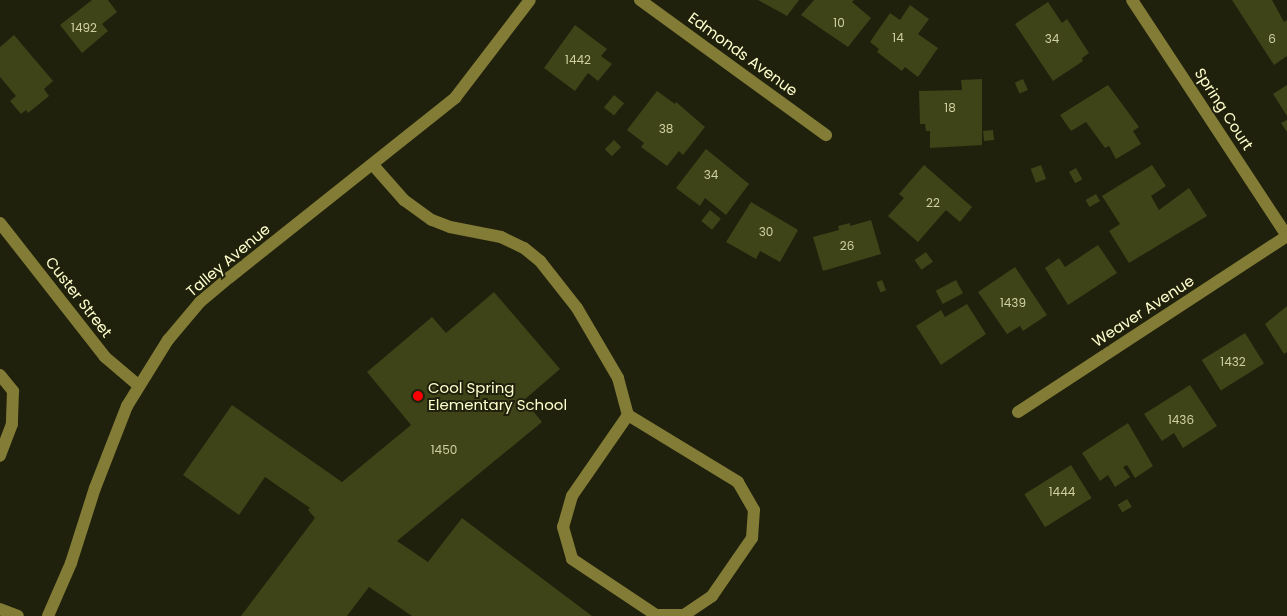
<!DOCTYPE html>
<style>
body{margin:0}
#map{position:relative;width:1287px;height:616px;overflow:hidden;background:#20210c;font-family:Poppins,sans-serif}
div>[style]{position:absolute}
.building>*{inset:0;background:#3f4318;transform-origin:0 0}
.minor>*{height:12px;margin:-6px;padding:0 6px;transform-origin:6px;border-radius:6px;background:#827c36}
.dots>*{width:14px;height:14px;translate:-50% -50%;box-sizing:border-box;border:2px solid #20210c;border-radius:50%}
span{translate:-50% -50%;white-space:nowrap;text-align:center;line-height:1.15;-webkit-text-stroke:4px #20210c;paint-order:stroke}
.number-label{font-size:12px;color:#cfd0a0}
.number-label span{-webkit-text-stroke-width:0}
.street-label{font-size:15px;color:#ffffcd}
.poi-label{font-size:15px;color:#ffffcd}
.left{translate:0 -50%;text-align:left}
</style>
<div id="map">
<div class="building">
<div style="clip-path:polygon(92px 0,108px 0,117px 12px,102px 24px,108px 31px,82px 53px,60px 25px)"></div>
<div style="clip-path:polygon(758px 0,799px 0,787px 16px)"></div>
<div style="clip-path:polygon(814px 0,854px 0,852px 2px,871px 18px,848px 47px,801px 15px)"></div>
<div style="clip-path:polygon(1232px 0,1272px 0,1284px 22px,1287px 20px,1287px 56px,1274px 65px)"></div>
<div style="clip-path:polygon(1048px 2px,1062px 23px,1067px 19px,1089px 53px,1082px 58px,1083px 61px,1053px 81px,1015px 24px)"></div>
<div style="clip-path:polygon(910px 5px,929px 19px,918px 34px,938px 48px,918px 77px,905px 67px,902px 71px,877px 52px,879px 49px,870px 42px,890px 13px,900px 20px)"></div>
<div style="clip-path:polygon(575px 25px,607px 49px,601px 56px,612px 64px,598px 81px,588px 73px,575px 91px,544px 68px)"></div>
<div style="clip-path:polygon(14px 35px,53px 81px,44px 89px,49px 96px,28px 113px,26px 110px,21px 114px,10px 101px,16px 96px,0 77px,0 47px)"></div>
<div style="clip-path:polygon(982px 79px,982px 145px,930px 148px,930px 131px,926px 131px,925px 124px,920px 124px,919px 91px,962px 90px,961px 80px)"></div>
<div style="left:1023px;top:79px;width:12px;height:9px;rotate:66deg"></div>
<div style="clip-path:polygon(1108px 85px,1139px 127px,1133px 131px,1141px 144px,1116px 159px,1109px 146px,1105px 148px,1086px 122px,1071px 131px,1060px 115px)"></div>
<div style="clip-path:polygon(1287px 85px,1287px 116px,1273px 94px)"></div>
<div style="clip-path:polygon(657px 91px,675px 104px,676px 102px,705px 127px,683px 155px,679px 151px,667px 166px,641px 147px,644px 143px,627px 130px)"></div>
<div style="left:614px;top:95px;width:13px;height:16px;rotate:39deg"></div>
<div style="clip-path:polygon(1287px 120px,1287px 132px,1281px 123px)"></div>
<div style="left:993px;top:130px;width:10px;height:10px;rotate:84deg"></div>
<div style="left:614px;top:140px;width:10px;height:13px;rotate:45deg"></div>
<div style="clip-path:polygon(706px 149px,749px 184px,726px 215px,705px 198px,700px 206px,676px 188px)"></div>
<div style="clip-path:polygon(924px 165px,972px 207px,960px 222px,946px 210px,918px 242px,888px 216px,904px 198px,899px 194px)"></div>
<div style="left:1041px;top:165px;width:15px;height:11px;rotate:70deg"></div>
<div style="clip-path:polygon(1152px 165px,1166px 186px,1151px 196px,1159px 210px,1189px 188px,1207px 216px,1129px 263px,1109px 231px,1120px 224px,1102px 196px)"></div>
<div style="left:1076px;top:168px;width:13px;height:8px;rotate:61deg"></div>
<div style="left:1096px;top:194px;width:8px;height:12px;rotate:60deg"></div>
<div style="clip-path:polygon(751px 202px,798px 230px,780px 262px,760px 251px,756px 259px,726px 242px)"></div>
<div style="left:710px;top:210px;width:14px;height:14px;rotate:39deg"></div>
<div style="clip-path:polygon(871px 220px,881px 254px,823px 271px,813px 237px,839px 230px,838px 226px,850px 223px,850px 226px)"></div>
<div style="clip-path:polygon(1098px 245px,1117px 273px,1068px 305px,1045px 268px,1059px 258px,1065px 267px)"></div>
<div style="left:926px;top:252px;width:12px;height:14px;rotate:55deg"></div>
<div style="clip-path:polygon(1015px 267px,1047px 315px,1023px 331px,1020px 326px,1007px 334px,978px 292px)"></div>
<div style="left:882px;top:280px;width:11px;height:6px;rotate:68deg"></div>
<div style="left:956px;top:280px;width:15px;height:23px;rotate:62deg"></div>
<div style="clip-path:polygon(494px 292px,560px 369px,524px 400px,542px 422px,397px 541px,428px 562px,462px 518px,592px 616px,412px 616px,369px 587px,347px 616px,241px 616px,315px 518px,308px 510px,310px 508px,265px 477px,239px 515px,183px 475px,232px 405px,342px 482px,411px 425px,367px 372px,432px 317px,446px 333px)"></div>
<div style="clip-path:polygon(967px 304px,986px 334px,941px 365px,916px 326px,941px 310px,945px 317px)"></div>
<div style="clip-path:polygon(1287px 306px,1287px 352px,1284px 354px,1265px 324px)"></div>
<div style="left:1245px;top:333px;width:36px;height:51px;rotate:58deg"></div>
<div style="clip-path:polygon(1190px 385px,1217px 426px,1183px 448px,1174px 433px,1162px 441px,1144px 414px)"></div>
<div style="clip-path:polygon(1128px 423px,1153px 466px,1135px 478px,1127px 465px,1123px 467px,1130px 477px,1115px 487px,1108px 475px,1100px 481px,1082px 453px)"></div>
<div style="left:1071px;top:465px;width:39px;height:55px;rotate:58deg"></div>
<div style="left:1127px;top:499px;width:9px;height:11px;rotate:58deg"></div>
</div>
<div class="minor">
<div style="left:640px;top:0;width:230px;rotate:36deg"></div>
<div style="left:373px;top:165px;width:47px;rotate:48.5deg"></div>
<div style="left:404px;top:200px;width:34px;rotate:36deg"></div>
<div style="left:432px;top:220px;width:19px;rotate:21deg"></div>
<div style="left:450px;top:227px;width:52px;rotate:11.1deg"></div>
<div style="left:501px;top:237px;width:25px;rotate:26deg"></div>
<div style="left:524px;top:248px;width:21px;rotate:39deg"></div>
<div style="left:540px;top:261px;width:60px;rotate:51.8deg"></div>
<div style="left:577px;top:308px;width:81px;rotate:59.6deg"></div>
<div style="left:618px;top:378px;width:38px;rotate:75deg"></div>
<div style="left:628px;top:415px;width:98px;rotate:124.7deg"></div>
<div style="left:572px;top:496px;width:32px;rotate:106deg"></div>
<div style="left:563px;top:527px;width:33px;rotate:74deg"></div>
<div style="left:572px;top:559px;width:101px;rotate:33.7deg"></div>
<div style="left:656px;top:615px;width:28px"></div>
<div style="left:684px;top:615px;width:34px;rotate:-34deg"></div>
<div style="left:712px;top:596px;width:70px;rotate:-55.4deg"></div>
<div style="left:752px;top:538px;width:28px;rotate:-86deg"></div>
<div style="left:754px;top:510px;width:32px;rotate:-120deg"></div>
<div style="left:738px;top:482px;width:129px;rotate:-148.7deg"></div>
<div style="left:0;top:223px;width:170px;rotate:51.9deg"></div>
<div style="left:105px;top:357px;width:43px;rotate:40.3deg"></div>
<div style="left:0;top:375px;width:21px;rotate:51deg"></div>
<div style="left:13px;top:391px;width:33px;rotate:92deg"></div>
<div style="left:12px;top:424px;width:34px;rotate:111deg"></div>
<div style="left:1018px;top:412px;width:321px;rotate:-33.2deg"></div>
<div style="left:1287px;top:236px;width:282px;rotate:-123.3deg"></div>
<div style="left:0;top:609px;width:19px;rotate:21deg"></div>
<div style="left:48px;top:616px;width:58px;rotate:-66.5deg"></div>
<div style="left:71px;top:563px;width:79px;rotate:-72.3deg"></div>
<div style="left:95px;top:488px;width:88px;rotate:-68.7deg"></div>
<div style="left:127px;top:406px;width:78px;rotate:-58.2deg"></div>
<div style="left:168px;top:340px;width:50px;rotate:-49.9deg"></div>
<div style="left:200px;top:302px;width:39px;rotate:-40deg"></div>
<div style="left:230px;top:277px;width:288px;rotate:-38.5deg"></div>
<div style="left:455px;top:98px;width:123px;rotate:-52.6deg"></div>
</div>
<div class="dots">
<div style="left:418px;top:396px;background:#f80004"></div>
</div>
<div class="number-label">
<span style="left:839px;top:23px">10</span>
<span style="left:84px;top:28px">1492</span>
<span style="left:898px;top:38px">14</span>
<span style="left:1052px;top:39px">34</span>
<span style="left:1272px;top:39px">6</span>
<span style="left:578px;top:60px">1442</span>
<span style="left:950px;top:108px">18</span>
<span style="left:666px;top:129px">38</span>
<span style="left:711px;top:175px">34</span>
<span style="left:933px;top:203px">22</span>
<span style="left:766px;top:232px">30</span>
<span style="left:847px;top:246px">26</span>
<span style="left:1013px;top:303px">1439</span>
<span style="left:1233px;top:362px">1432</span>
<span style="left:1181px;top:420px">1436</span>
<span style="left:444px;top:450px">1450</span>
<span style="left:1062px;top:492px">1444</span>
</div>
<div class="street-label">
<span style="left:743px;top:54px;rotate:36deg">Edmonds Avenue</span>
<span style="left:1224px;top:109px;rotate:57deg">Spring Court</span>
<span style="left:228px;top:260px;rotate:-40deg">Talley Avenue</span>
<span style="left:79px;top:297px;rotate:52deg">Custer Street</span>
<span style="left:1143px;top:311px;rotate:-33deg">Weaver Avenue</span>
</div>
<div class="poi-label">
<span class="left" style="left:428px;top:396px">Cool Spring<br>Elementary School</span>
</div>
</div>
